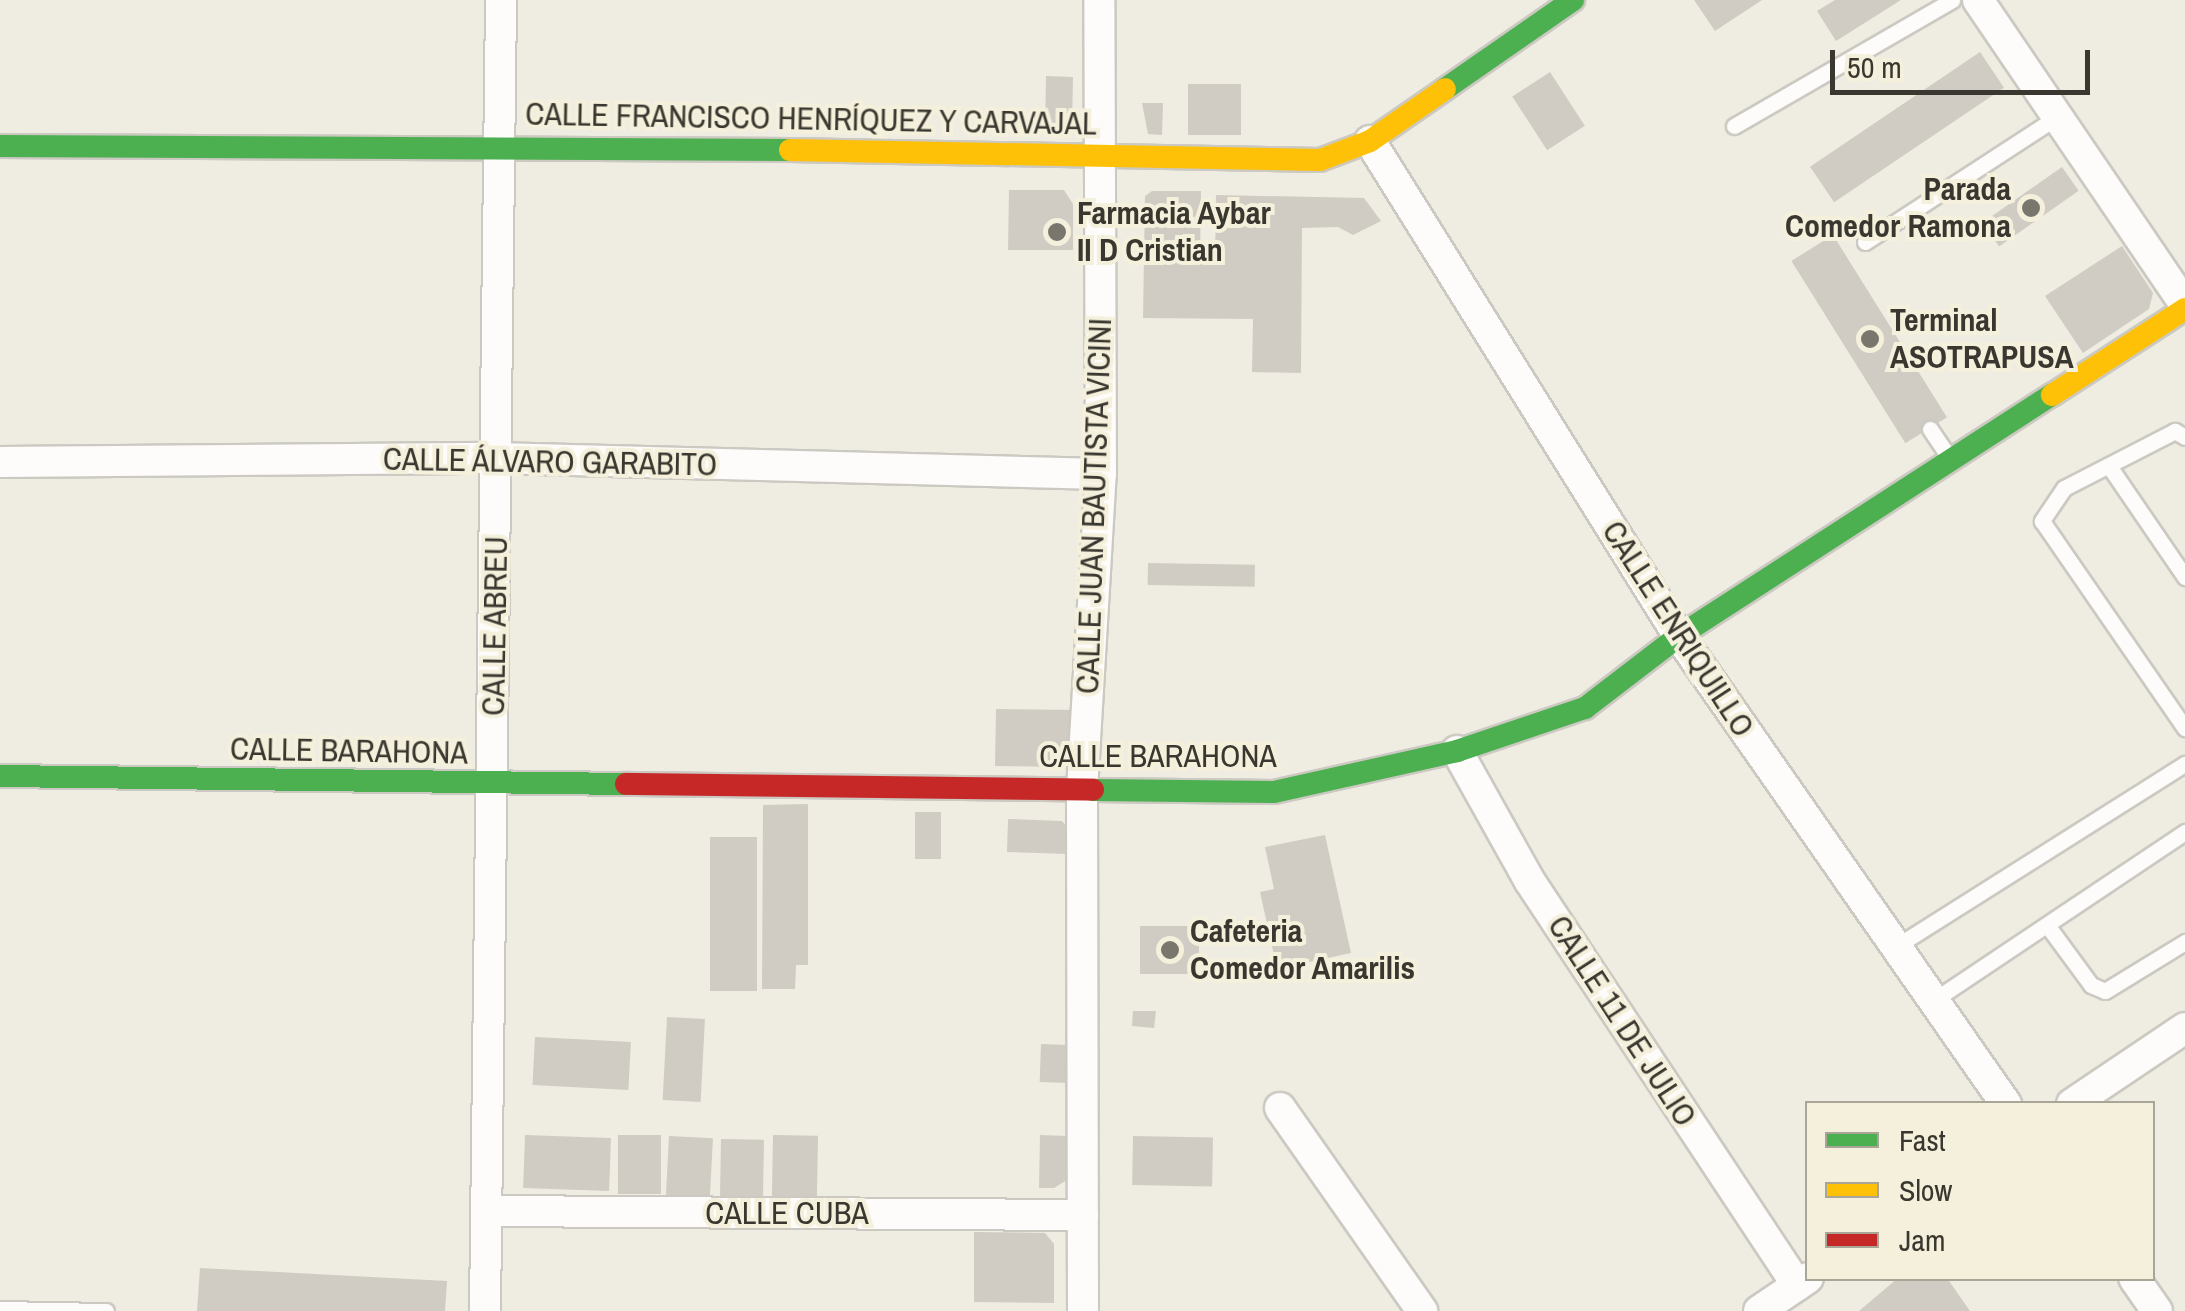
<!DOCTYPE html>
<meta charset="utf-8">
<style>
body{margin:0}
#map{position:relative;width:2185px;height:1311px;overflow:hidden;background:#efece2;font-family:"Archivo Narrow",sans-serif}
div>[style]{position:absolute}
.building>*{inset:0;background:#d0ccc4;transform-origin:0 0}
.roads{filter:drop-shadow(2px 0 #cbc9c1) drop-shadow(-2px 0 #cbc9c1) drop-shadow(0 2px #cbc9c1) drop-shadow(0 -2px #cbc9c1)}
.lane>*{height:15px;margin:-7.5px;padding:0 7.5px;transform-origin:7.5px;border-radius:7.5px;background:#fdfcfb}
.street>*{height:30px;margin:-15px;padding:0 15px;transform-origin:15px;border-radius:15px;background:#fdfcfb}
.fast>*{height:22px;margin:-11px;padding:0 11px;transform-origin:11px;border-radius:11px;background:#4caf50}
.slow>*{height:22px;margin:-11px;padding:0 11px;transform-origin:11px;border-radius:11px;background:#ffc107}
.jam>*{height:22px;margin:-11px;padding:0 11px;transform-origin:11px;border-radius:11px;background:#c62828}
.dots>*{width:28px;height:28px;translate:-50% -50%;box-sizing:border-box;border:5px solid #f5f0dc;border-radius:50%}
span{translate:-50% -50%;white-space:nowrap;text-align:center;line-height:1.15;-webkit-text-stroke:8px #f5f0dc;paint-order:stroke}
.street-label{font-size:32px;color:#39372f}
.poi-label{font-size:32px;color:#39372f;font-weight:700}
.right{translate:-100% -50%;text-align:right}
.left{translate:0 -50%;text-align:left}
.legend{position:absolute;left:1805px;top:1101px;width:350px;height:180px;box-sizing:border-box;background:#f5f0dc;border:2px solid #aaa697;margin:0;padding:12px 18px;list-style:none;font-size:30px;color:#39372f}
.legend li{display:flex;align-items:center;gap:20px;height:50px}
.legend b{width:50px;border:2px solid #aaa697}
.scale{position:absolute;left:1830px;top:50px;width:260px;height:45px;box-sizing:border-box;border:5px solid #39372f;border-top:0;padding-left:12px;font-size:30px;line-height:35px;white-space:nowrap;color:#39372f;-webkit-text-stroke:8px #f5f0dc;paint-order:stroke}
</style>
<div id="map">
<div class="building">
<div style="clip-path:polygon(1694px 0,1762px 0,1715px 31px)"></div>
<div style="clip-path:polygon(1835px 0,1901px 0,1836px 41px,1817px 11px)"></div>
<div style="left:1980px;top:52px;width:43px;height:205px;rotate:56deg"></div>
<div style="left:1550px;top:72px;width:64px;height:45px;rotate:57deg"></div>
<div style="clip-path:polygon(1046px 76px,1073px 77px,1072px 124px,1061px 134px,1045px 134px)"></div>
<div style="left:1188px;top:84px;width:53px;height:51px"></div>
<div style="clip-path:polygon(1142px 103px,1163px 103px,1162px 135px,1148px 134px)"></div>
<div style="left:2062px;top:167px;width:29px;height:97px;rotate:55deg"></div>
<div style="clip-path:polygon(1009px 190px,1064px 190px,1073px 204px,1073px 250px,1008px 250px)"></div>
<div style="clip-path:polygon(1152px 191px,1201px 191px,1200px 257px,1215px 258px,1216px 195px,1364px 198px,1381px 221px,1353px 235px,1338px 227px,1302px 228px,1301px 373px,1252px 372px,1253px 319px,1143px 318px,1145px 196px)"></div>
<div style="left:1833px;top:235px;width:215px;height:49px;rotate:58deg"></div>
<div style="clip-path:polygon(2122px 246px,2153px 293px,2149px 309px,2083px 353px,2045px 296px)"></div>
<div style="left:1148px;top:563px;width:107px;height:22px;rotate:1deg"></div>
<div style="clip-path:polygon(996px 709px,1075px 710px,1075px 758px,1064px 767px,995px 766px)"></div>
<div style="clip-path:polygon(808px 804px,808px 965px,796px 965px,795px 989px,762px 989px,763px 805px)"></div>
<div style="left:915px;top:812px;width:26px;height:47px"></div>
<div style="clip-path:polygon(1008px 819px,1062px 821px,1070px 830px,1069px 854px,1007px 852px)"></div>
<div style="clip-path:polygon(1325px 835px,1351px 953px,1277px 969px,1260px 892px,1274px 889px,1265px 847px)"></div>
<div style="left:710px;top:837px;width:47px;height:154px"></div>
<div style="left:1140px;top:926px;width:59px;height:48px"></div>
<div style="clip-path:polygon(1133px 1011px,1156px 1011px,1154px 1028px,1132px 1026px)"></div>
<div style="left:667px;top:1017px;width:38px;height:83px;rotate:3deg"></div>
<div style="left:535px;top:1037px;width:96px;height:48px;rotate:3deg"></div>
<div style="left:1041px;top:1044px;width:36px;height:38px;rotate:2deg"></div>
<div style="left:525px;top:1135px;width:86px;height:53px;rotate:2deg"></div>
<div style="left:618px;top:1135px;width:43px;height:59px"></div>
<div style="left:773px;top:1135px;width:45px;height:70px;rotate:1deg"></div>
<div style="clip-path:polygon(1040px 1135px,1068px 1136px,1067px 1180px,1054px 1188px,1039px 1188px)"></div>
<div style="left:669px;top:1136px;width:44px;height:60px;rotate:3deg"></div>
<div style="left:1133px;top:1136px;width:80px;height:49px;rotate:1deg"></div>
<div style="left:721px;top:1139px;width:43px;height:64px;rotate:1deg"></div>
<div style="clip-path:polygon(974px 1232px,1045px 1233px,1054px 1244px,1054px 1303px,974px 1302px)"></div>
<div style="clip-path:polygon(200px 1268px,447px 1281px,445px 1311px,197px 1311px)"></div>
<div style="clip-path:polygon(1898px 1278px,1947px 1278px,1970px 1311px,1859px 1311px)"></div>
</div>
<div class="roads">
<div class="lane">
<div style="left:1734px;top:126px;width:252px;rotate:-30deg"></div>
<div style="left:1865px;top:242px;width:229px;rotate:-33.1deg"></div>
<div style="left:1930px;top:429px;width:36px;rotate:56deg"></div>
<div style="left:2185px;top:437px;width:12px;rotate:-149deg"></div>
<div style="left:2175px;top:431px;width:125px;rotate:152.8deg"></div>
<div style="left:2064px;top:488px;width:40px;rotate:124deg"></div>
<div style="left:2042px;top:521px;width:252px;rotate:55.4deg"></div>
<div style="left:2109px;top:466px;width:135px;rotate:55.6deg"></div>
<div style="left:2047px;top:925px;width:74px;rotate:53.7deg"></div>
<div style="left:2091px;top:985px;width:15px;rotate:23deg"></div>
<div style="left:2105px;top:991px;width:94px;rotate:-31.5deg"></div>
<div style="left:1895px;top:947px;width:343px;rotate:-32.3deg"></div>
<div style="left:1931px;top:1002px;width:306px;rotate:-33.8deg"></div>
<div style="left:0;top:1309px;width:106px;rotate:1.1deg"></div>
</div>
<div class="street">
<div style="left:1978px;top:0;width:369px;rotate:55.8deg"></div>
<div style="left:1370px;top:141px;width:584px;rotate:58.03deg"></div>
<div style="left:1679px;top:636px;width:571px;rotate:55.06deg"></div>
<div style="left:0;top:462px;width:496px;rotate:-0.5deg"></div>
<div style="left:496px;top:458px;width:605px;rotate:1.51deg"></div>
<div style="left:1457px;top:751px;width:148px;rotate:60.8deg"></div>
<div style="left:1529px;top:880px;width:486px;rotate:56.5deg"></div>
<div style="left:2072px;top:1104px;width:136px;rotate:-33.9deg"></div>
<div style="left:1280px;top:1108px;width:248px;rotate:55deg"></div>
<div style="left:490px;top:1211px;width:593px;rotate:0.39deg"></div>
<div style="left:2134px;top:1278px;width:40px;rotate:55.1deg"></div>
<div style="left:485px;top:1311px;width:1311px;rotate:-89.3deg"></div>
<div style="left:1083px;top:1311px;width:521px;rotate:-90.11deg"></div>
<div style="left:1082px;top:790px;width:317px;rotate:-86.6deg"></div>
<div style="left:1101px;top:474px;width:474px;rotate:-90.2deg"></div>
<div style="left:1759px;top:1311px;width:59px;rotate:-34deg"></div>
</div>
<div class="fast">
<div style="left:1445px;top:89px;width:156px;rotate:-34.8deg"></div>
<div style="left:0;top:146px;width:790px;rotate:0.29deg"></div>
<div style="left:0;top:776px;width:626px;rotate:0.73deg"></div>
<div style="left:1093px;top:790px;width:181px;rotate:0.6deg"></div>
<div style="left:1274px;top:792px;width:188px;rotate:-12.6deg"></div>
<div style="left:1457px;top:751px;width:135px;rotate:-18.6deg"></div>
<div style="left:1585px;top:708px;width:118px;rotate:-37.5deg"></div>
<div style="left:1679px;top:636px;width:444px;rotate:-32.9deg"></div>
</div>
<div class="slow">
<div style="left:790px;top:150px;width:530px;rotate:1.08deg"></div>
<div style="left:1320px;top:160px;width:53px;rotate:-20.8deg"></div>
<div style="left:1370px;top:141px;width:91px;rotate:-34.7deg"></div>
<div style="left:2052px;top:395px;width:158px;rotate:-32.9deg"></div>
</div>
<div class="jam">
<div style="left:626px;top:784px;width:467px;rotate:0.7deg"></div>
</div>
</div>
<div class="dots">
<div style="left:2031px;top:208px;background:#79766e"></div>
<div style="left:1057px;top:232px;background:#79766e"></div>
<div style="left:1870px;top:339px;background:#79766e"></div>
<div style="left:1170px;top:950px;background:#79766e"></div>
</div>
<div class="street-label">
<span style="left:811px;top:119px;rotate:1deg">CALLE FRANCISCO HENRÍQUEZ Y CARVAJAL</span>
<span style="left:550px;top:462px;rotate:1deg">CALLE ÁLVARO GARABITO</span>
<span style="left:1094px;top:506px;rotate:-88deg">CALLE JUAN BAUTISTA VICINI</span>
<span style="left:495px;top:626px;rotate:-89deg">CALLE ABREU</span>
<span style="left:1678px;top:629px;rotate:57deg">CALLE ENRIQUILLO</span>
<span style="left:349px;top:751px;rotate:1deg">CALLE BARAHONA</span>
<span style="left:1158px;top:756px">CALLE BARAHONA</span>
<span style="left:1622px;top:1021px;rotate:57deg">CALLE 11 DE JULIO</span>
<span style="left:787px;top:1213px">CALLE CUBA</span>
</div>
<div class="poi-label">
<span class="right" style="left:2011px;top:208px">Parada<br>Comedor Ramona</span>
<span class="left" style="left:1077px;top:232px">Farmacia Aybar<br>II D Cristian</span>
<span class="left" style="left:1890px;top:339px">Terminal<br>ASOTRAPUSA</span>
<span class="left" style="left:1190px;top:950px">Cafeteria<br>Comedor Amarilis</span>
</div>
<ul class="legend">
<li><b style="height:12px;background:#4caf50"></b>Fast</li>
<li><b style="height:12px;background:#ffc107"></b>Slow</li>
<li><b style="height:12px;background:#c62828"></b>Jam</li>
</ul>
<div class="scale">50 m</div>
</div>
